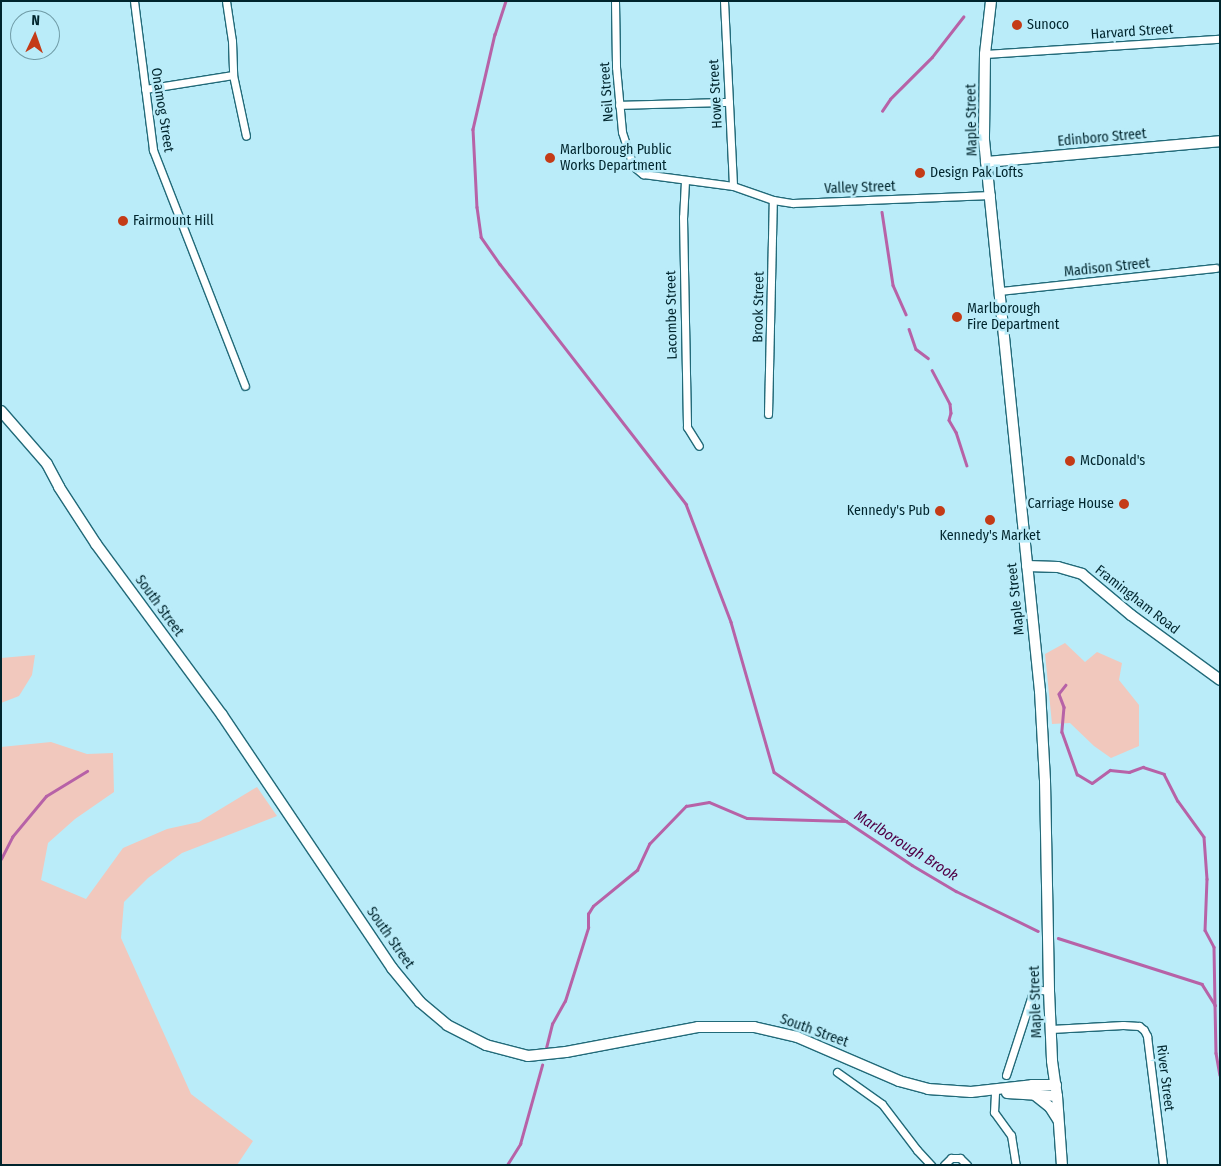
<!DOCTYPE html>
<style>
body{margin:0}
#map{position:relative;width:1221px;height:1166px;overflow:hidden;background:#baecf9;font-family:"Fira Sans Condensed",sans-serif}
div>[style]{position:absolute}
.green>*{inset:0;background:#f1c8bd}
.stream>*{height:2.5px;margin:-1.25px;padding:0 1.25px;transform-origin:1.25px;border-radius:1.25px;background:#b762a7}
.roads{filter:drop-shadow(1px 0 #226a79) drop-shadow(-1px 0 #226a79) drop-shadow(0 1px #226a79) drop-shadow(0 -1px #226a79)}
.street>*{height:7px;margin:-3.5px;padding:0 3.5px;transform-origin:3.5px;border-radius:3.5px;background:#fff}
.secondary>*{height:10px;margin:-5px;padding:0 5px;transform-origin:5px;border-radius:5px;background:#fff}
.dots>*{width:14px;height:14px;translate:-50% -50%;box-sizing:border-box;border:2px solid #baecf9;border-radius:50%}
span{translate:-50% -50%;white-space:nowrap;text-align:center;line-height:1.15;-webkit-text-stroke:5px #baecf9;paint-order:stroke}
.poi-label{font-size:14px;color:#00252d}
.left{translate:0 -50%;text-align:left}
.right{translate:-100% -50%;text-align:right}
.street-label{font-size:14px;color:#00252d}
.water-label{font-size:15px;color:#510047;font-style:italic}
.frame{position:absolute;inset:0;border:2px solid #00252d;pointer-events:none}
.north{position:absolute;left:10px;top:10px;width:50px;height:50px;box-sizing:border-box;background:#baecf9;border:1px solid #709ca7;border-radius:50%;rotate:3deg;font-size:14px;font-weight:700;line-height:20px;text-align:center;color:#00252d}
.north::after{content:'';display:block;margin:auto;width:18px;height:22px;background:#c43b17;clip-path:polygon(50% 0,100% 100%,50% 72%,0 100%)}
</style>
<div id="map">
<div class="green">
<div style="clip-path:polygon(1065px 643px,1085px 662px,1097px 652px,1122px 663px,1119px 680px,1139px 705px,1139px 746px,1111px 758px,1094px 746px,1070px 723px,1052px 724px,1045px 654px)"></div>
<div style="clip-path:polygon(35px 655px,32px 675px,19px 696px,1px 703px,1px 658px)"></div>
<div style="clip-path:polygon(51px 742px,87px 754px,113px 753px,114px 792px,75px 819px,48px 843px,41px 880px,86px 899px,123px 848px,167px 829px,199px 822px,257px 787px,277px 816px,182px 853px,148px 878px,124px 902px,121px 938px,191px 1094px,253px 1141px,237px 1165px,1px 1165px,1px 747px)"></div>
</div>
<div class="stream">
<div style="left:506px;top:1px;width:35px;rotate:108deg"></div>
<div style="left:495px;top:34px;width:98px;rotate:103deg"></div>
<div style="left:473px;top:129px;width:78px;rotate:87.1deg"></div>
<div style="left:477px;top:207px;width:30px;rotate:82deg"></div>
<div style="left:481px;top:237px;width:33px;rotate:55deg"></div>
<div style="left:500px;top:264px;width:304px;rotate:52.2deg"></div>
<div style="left:686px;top:504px;width:126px;rotate:69.1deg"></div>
<div style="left:731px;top:622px;width:156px;rotate:74deg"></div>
<div style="left:774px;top:772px;width:87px;rotate:34.2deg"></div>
<div style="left:882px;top:111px;width:14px;rotate:-56deg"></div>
<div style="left:890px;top:99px;width:59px;rotate:-45deg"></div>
<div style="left:932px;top:57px;width:51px;rotate:-52.2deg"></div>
<div style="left:882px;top:212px;width:74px;rotate:81.4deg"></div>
<div style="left:893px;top:285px;width:32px;rotate:66deg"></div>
<div style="left:909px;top:329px;width:21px;rotate:71deg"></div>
<div style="left:916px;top:349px;width:15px;rotate:37deg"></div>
<div style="left:932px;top:370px;width:38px;rotate:62deg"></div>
<div style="left:950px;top:404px;width:9px;rotate:84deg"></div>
<div style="left:951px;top:413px;width:7px;rotate:106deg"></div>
<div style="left:949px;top:420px;width:14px;rotate:60deg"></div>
<div style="left:956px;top:432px;width:35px;rotate:72deg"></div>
<div style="left:1066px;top:685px;width:11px;rotate:128deg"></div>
<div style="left:1059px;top:694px;width:14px;rotate:69deg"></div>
<div style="left:1064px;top:707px;width:25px;rotate:95deg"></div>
<div style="left:1062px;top:732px;width:45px;rotate:70.3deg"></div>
<div style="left:1077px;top:774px;width:17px;rotate:31deg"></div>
<div style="left:1092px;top:783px;width:22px;rotate:-36deg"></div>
<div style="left:1110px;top:770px;width:19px;rotate:6deg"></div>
<div style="left:1129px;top:772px;width:15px;rotate:-20deg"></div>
<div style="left:1143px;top:767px;width:22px;rotate:18deg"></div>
<div style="left:1164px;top:774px;width:30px;rotate:63deg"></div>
<div style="left:1178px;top:801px;width:44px;rotate:54.2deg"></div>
<div style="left:1204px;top:837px;width:42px;rotate:85.9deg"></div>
<div style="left:1207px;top:879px;width:51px;rotate:92.2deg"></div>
<div style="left:1205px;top:930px;width:19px;rotate:62deg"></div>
<div style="left:1214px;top:947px;width:58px;rotate:89deg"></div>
<div style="left:1px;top:859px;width:25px;rotate:-63deg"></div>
<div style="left:12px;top:837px;width:53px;rotate:-50.3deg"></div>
<div style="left:46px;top:796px;width:48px;rotate:-31.4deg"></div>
<div style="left:1058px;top:938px;width:151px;rotate:17.7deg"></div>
<div style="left:1202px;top:984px;width:25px;rotate:58deg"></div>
<div style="left:1215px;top:1005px;width:48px;rotate:88.8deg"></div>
<div style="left:1216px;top:1053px;width:22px;rotate:80deg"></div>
<div style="left:546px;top:1048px;width:25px;rotate:-76deg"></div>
<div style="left:552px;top:1024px;width:26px;rotate:-61deg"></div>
<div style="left:565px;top:1001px;width:77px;rotate:-72.5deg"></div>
<div style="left:588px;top:928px;width:14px;rotate:-90deg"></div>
<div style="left:588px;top:914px;width:9px;rotate:-58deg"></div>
<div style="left:593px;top:906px;width:57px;rotate:-39.3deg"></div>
<div style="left:637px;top:870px;width:29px;rotate:-65deg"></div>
<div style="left:649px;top:844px;width:53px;rotate:-45.8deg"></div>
<div style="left:686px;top:806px;width:23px;rotate:-10deg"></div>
<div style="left:709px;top:802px;width:41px;rotate:22.8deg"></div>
<div style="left:747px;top:818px;width:99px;rotate:1.7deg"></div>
<div style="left:846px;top:821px;width:79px;rotate:33.7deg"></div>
<div style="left:912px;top:865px;width:51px;rotate:30.6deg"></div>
<div style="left:956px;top:891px;width:91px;rotate:26deg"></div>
<div style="left:507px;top:1165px;width:25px;rotate:-58deg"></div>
<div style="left:520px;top:1144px;width:82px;rotate:-74.4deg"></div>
</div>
<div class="roads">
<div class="street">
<div style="left:134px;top:1px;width:150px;rotate:82.7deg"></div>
<div style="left:153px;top:150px;width:253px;rotate:68.7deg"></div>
<div style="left:226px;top:1px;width:40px;rotate:81.5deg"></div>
<div style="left:232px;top:41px;width:34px;rotate:88deg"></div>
<div style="left:233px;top:75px;width:62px;rotate:78deg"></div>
<div style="left:615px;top:1px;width:66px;rotate:89.1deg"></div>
<div style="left:616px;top:67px;width:65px;rotate:84.7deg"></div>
<div style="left:622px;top:132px;width:36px;rotate:72deg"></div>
<div style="left:633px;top:166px;width:13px;rotate:39deg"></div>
<div style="left:643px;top:174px;width:91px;rotate:7.6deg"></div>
<div style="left:733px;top:186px;width:42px;rotate:19.3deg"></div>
<div style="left:773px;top:200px;width:20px;rotate:9deg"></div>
<div style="left:793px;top:203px;width:198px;rotate:-2.3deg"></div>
<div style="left:724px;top:1px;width:185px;rotate:87.2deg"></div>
<div style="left:985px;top:54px;width:235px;rotate:-3.7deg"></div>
<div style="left:145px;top:89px;width:89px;rotate:-9deg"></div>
<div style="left:619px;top:105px;width:110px;rotate:-1.6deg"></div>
<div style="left:685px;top:181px;width:36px;rotate:93deg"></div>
<div style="left:683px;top:217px;width:210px;rotate:88.9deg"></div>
<div style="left:687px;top:427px;width:22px;rotate:58deg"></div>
<div style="left:1000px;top:291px;width:217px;rotate:-6.1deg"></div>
<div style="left:768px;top:414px;width:214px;rotate:-88.7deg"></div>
<div style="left:1051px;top:1029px;width:72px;rotate:-3.2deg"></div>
<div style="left:1123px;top:1025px;width:16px;rotate:4deg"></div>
<div style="left:1139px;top:1026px;width:6px;rotate:39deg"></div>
<div style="left:1144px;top:1030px;width:7px;rotate:63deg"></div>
<div style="left:1147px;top:1036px;width:130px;rotate:82.9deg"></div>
<div style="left:837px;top:1072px;width:55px;rotate:35.4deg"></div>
<div style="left:882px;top:1104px;width:58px;rotate:52.7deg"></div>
<div style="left:917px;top:1150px;width:21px;rotate:47deg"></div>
<div style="left:1006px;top:1075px;width:90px;rotate:-72deg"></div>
<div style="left:1034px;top:989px;width:15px;rotate:8deg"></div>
<div style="left:995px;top:1093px;width:19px;rotate:93deg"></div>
<div style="left:994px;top:1112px;width:29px;rotate:54deg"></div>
<div style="left:1011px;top:1135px;width:30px;rotate:81deg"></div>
<div style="left:944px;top:1165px;width:10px;rotate:-45deg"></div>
<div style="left:951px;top:1158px;width:9px"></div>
<div style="left:960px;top:1158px;width:10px;rotate:45deg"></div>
</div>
<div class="secondary">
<div style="left:991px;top:1px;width:53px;rotate:96.5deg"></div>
<div style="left:985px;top:54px;width:86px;rotate:90.7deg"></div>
<div style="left:984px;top:140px;width:554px;rotate:84.2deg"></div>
<div style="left:1040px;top:691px;width:90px;rotate:86.8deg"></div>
<div style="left:1045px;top:781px;width:210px;rotate:88.9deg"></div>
<div style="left:1049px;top:991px;width:70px;rotate:87.5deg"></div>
<div style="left:1052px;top:1061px;width:35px;rotate:82deg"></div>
<div style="left:1057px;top:1096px;width:69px;rotate:85.9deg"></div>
<div style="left:986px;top:162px;width:235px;rotate:-5.1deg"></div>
<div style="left:1px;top:411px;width:70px;rotate:49deg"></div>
<div style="left:47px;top:464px;width:26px;rotate:62deg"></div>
<div style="left:59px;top:487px;width:68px;rotate:57deg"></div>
<div style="left:96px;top:544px;width:212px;rotate:53.6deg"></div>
<div style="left:222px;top:715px;width:305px;rotate:56.1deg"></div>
<div style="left:392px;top:968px;width:44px;rotate:50.5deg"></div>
<div style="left:420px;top:1002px;width:35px;rotate:40deg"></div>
<div style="left:447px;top:1025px;width:44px;rotate:27.1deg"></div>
<div style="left:486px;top:1045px;width:43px;rotate:14.7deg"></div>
<div style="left:528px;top:1056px;width:38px;rotate:-6deg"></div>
<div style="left:566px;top:1052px;width:134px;rotate:-10.7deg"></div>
<div style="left:698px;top:1027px;width:56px"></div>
<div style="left:754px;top:1027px;width:44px;rotate:13.1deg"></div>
<div style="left:797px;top:1037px;width:111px;rotate:23.3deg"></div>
<div style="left:899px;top:1081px;width:30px;rotate:15deg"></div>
<div style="left:928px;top:1089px;width:43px;rotate:4deg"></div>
<div style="left:971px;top:1092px;width:61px;rotate:-6.5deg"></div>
<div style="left:1032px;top:1085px;width:24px"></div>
<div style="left:1027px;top:566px;width:31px;rotate:2deg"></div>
<div style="left:1058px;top:567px;width:25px;rotate:16deg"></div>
<div style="left:1082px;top:574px;width:64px;rotate:39.9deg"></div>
<div style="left:1131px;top:615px;width:110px;rotate:36.1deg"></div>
<div style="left:1007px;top:1093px;width:50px;rotate:3.4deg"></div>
<div style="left:1035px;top:1095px;width:19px;rotate:39deg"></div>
<div style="left:1050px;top:1107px;width:15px;rotate:58deg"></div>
</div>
</div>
<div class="dots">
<div style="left:1017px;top:25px;background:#c43b17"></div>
<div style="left:550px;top:158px;background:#c43b17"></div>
<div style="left:920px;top:173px;background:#c43b17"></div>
<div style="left:123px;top:221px;background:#c43b17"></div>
<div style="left:957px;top:317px;background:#c43b17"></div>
<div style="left:1070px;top:461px;background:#c43b17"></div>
<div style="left:1124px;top:504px;background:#c43b17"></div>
<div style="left:940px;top:511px;background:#c43b17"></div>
<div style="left:990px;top:520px;background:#c43b17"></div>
</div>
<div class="poi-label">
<span class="left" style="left:1027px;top:25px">Sunoco</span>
<span class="left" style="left:560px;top:158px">Marlborough Public<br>Works Department</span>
<span class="left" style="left:930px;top:173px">Design Pak Lofts</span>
<span class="left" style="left:133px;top:221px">Fairmount Hill</span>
<span class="left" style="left:967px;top:317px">Marlborough<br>Fire Department</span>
<span class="left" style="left:1080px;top:461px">McDonald's</span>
<span class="right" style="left:1114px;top:504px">Carriage House</span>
<span class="right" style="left:930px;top:511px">Kennedy's Pub</span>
<span style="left:990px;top:536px">Kennedy's Market</span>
</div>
<div class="street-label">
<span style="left:1132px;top:32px;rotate:-4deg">Harvard Street</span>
<span style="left:607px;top:92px;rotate:-94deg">Neil Street</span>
<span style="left:716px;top:94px;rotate:-93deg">Howe Street</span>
<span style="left:162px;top:110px;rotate:81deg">Onamog Street</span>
<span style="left:972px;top:120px;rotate:-91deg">Maple Street</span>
<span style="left:1102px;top:138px;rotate:-5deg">Edinboro Street</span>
<span style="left:860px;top:188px;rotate:-2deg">Valley Street</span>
<span style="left:1107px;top:268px;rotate:-6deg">Madison Street</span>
<span style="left:759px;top:307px;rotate:-89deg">Brook Street</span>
<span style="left:672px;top:315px;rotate:-91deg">Lacombe Street</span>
<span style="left:1016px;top:599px;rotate:-96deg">Maple Street</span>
<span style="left:1137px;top:600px;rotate:38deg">Framingham Road</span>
<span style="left:159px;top:606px;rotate:54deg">South Street</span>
<span style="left:390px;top:938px;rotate:55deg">South Street</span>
<span style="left:1036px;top:1002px;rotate:-92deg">Maple Street</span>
<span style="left:814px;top:1031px;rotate:20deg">South Street</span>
<span style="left:1165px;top:1078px;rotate:83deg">River Street</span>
</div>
<div class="water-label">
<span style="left:906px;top:846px;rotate:32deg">Marlborough Brook</span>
</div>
<div class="frame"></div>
<div class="north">N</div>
</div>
